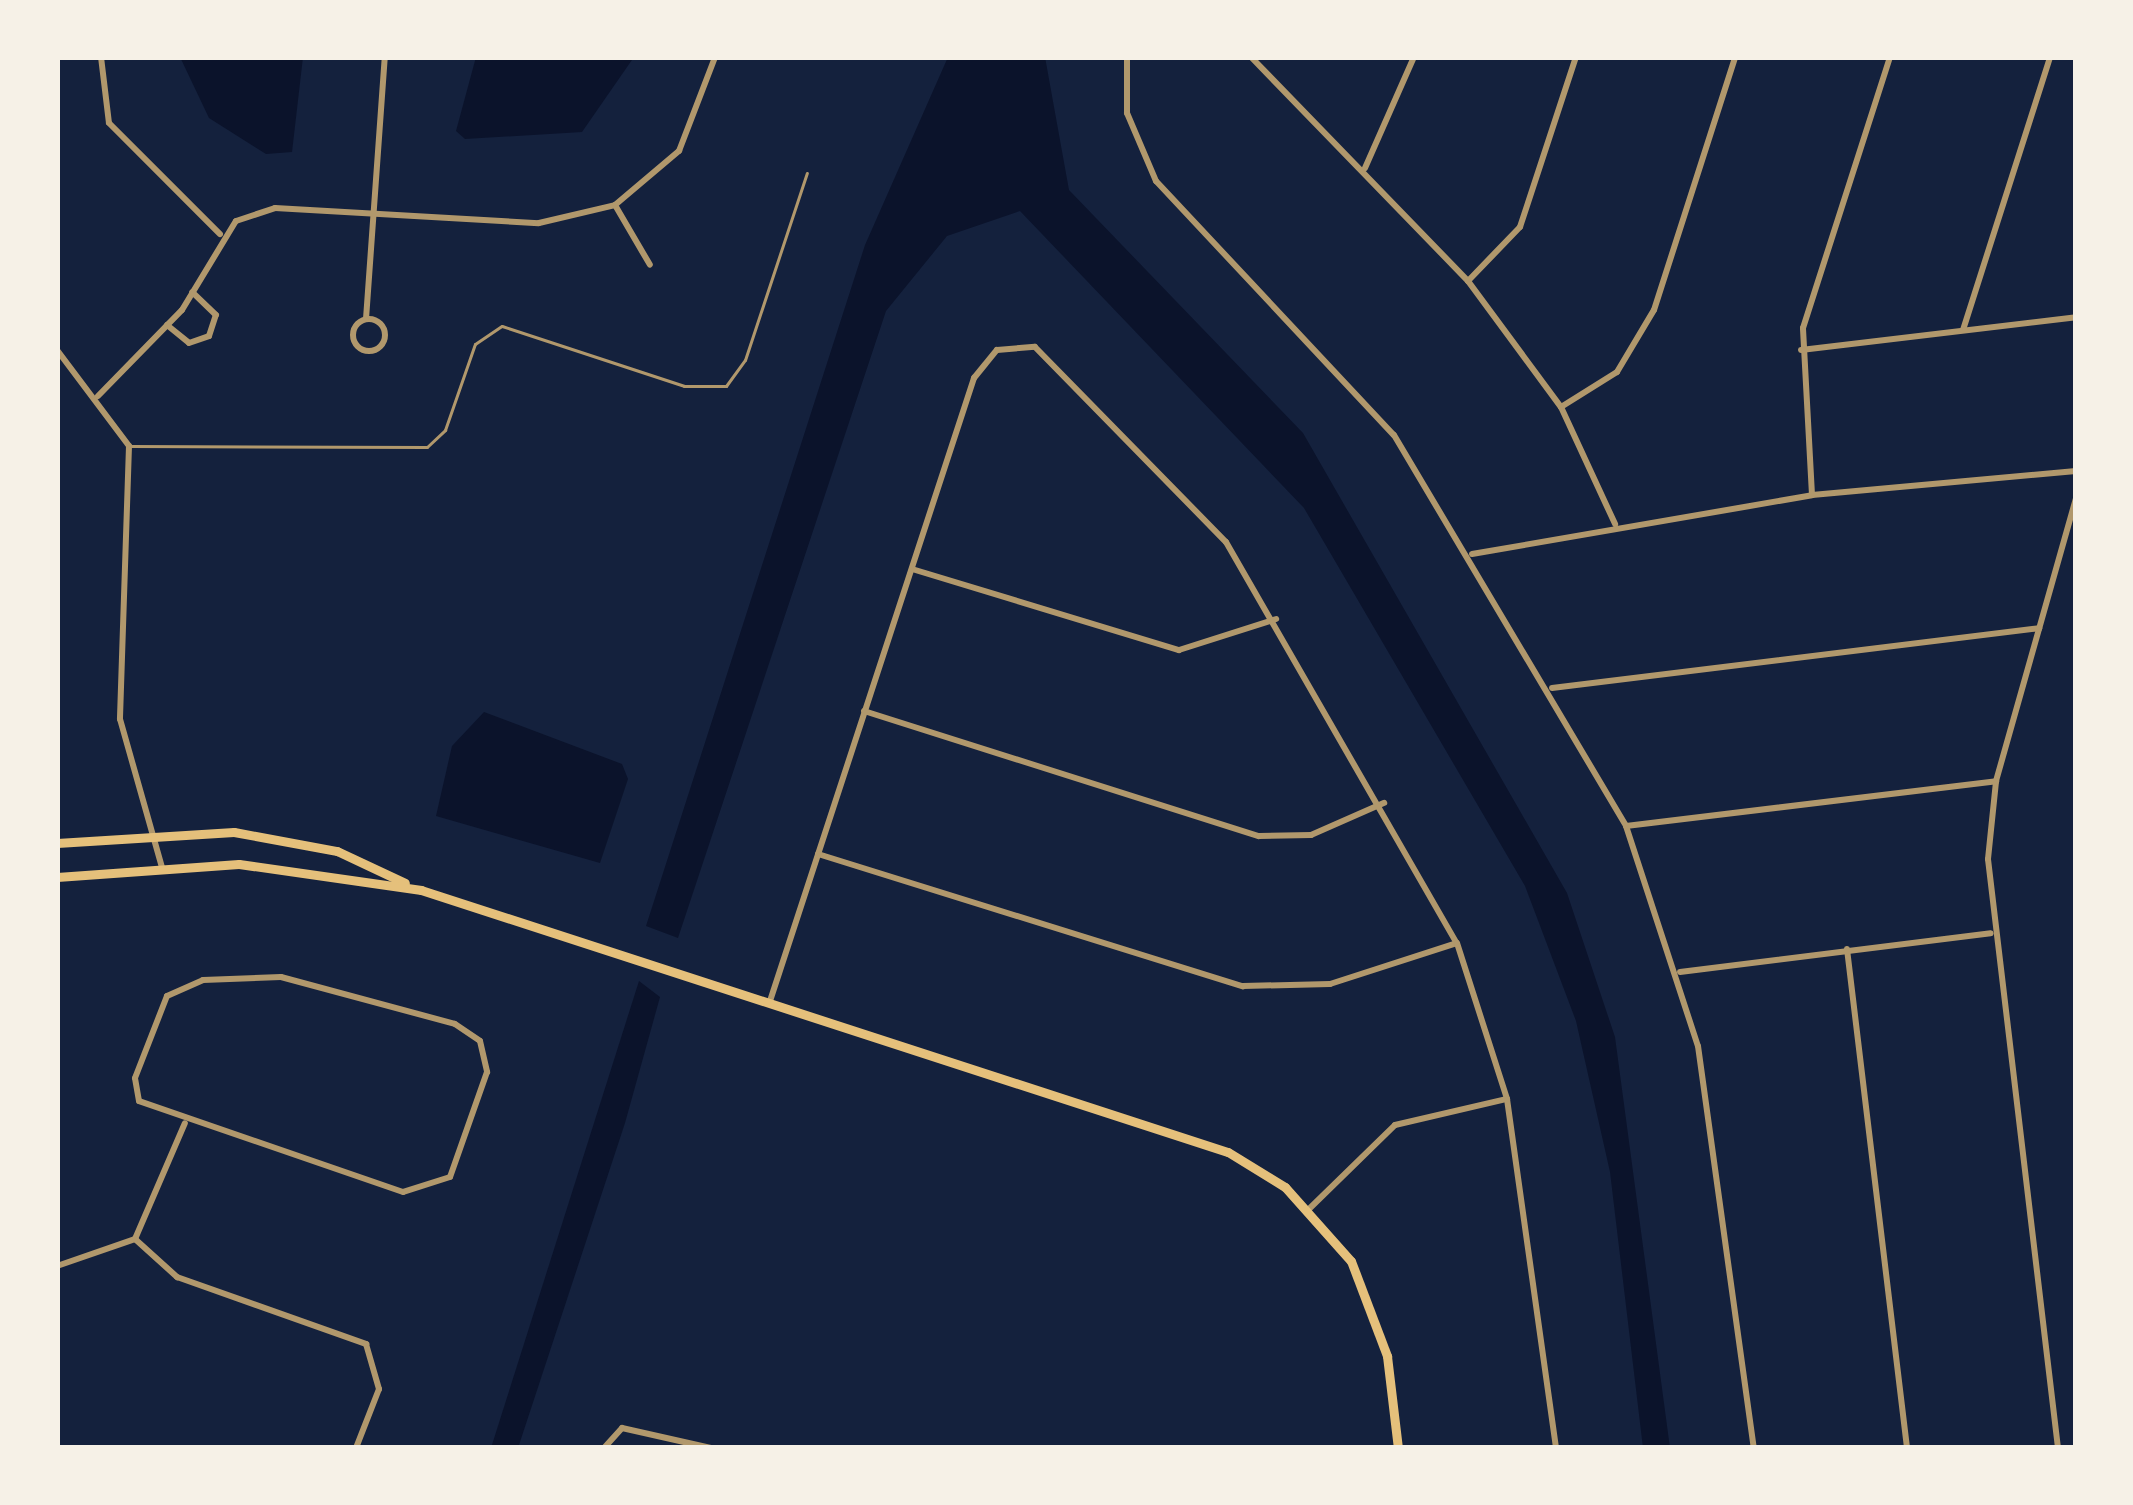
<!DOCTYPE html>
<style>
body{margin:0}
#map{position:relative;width:2133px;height:1505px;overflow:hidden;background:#14213d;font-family:"Public Sans",sans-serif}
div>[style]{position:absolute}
.water>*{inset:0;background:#0b132b}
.service>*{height:3px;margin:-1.5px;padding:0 1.5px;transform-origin:1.5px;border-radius:1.5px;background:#b1986c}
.minor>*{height:6px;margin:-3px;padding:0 3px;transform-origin:3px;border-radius:3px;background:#b1986c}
.minor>.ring{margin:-3px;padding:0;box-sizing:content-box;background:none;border:6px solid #b1986c;border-radius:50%}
.secondary>*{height:9px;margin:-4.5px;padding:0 4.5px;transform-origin:4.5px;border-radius:4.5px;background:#e5c07b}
span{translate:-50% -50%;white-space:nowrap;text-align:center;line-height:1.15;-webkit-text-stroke:9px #f6f1e7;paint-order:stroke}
.frame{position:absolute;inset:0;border:60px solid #f6f1e7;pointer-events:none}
</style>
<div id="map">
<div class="water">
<div style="clip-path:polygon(180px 57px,303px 57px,292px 152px,266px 154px,209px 118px)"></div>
<div style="clip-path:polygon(476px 57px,634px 57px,582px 132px,465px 139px,456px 131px)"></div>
<div style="clip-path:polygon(948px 57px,1045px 57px,1069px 190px,1303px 433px,1567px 893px,1615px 1037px,1670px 1448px,1643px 1448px,1610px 1172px,1576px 1021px,1525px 886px,1304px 508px,1020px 211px,947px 236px,886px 311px,678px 938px,646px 926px,865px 245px)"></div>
<div style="clip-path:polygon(484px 712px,622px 764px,628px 779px,600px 863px,436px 816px,452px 746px)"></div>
<div style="clip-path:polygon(639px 981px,660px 997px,625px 1123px,518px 1448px,491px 1448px)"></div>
</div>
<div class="service">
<div style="left:131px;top:446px;width:296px;rotate:0.2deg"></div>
<div style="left:427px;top:447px;width:25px;rotate:-43deg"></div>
<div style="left:445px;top:430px;width:91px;rotate:-70.8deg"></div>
<div style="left:475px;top:344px;width:32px;rotate:-34deg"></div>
<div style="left:502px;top:326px;width:192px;rotate:18.2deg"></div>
<div style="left:684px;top:386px;width:42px"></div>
<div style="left:726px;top:386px;width:32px;rotate:-54deg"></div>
<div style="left:745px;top:360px;width:197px;rotate:-71.7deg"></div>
</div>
<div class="minor">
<div style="left:101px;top:57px;width:66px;rotate:83.1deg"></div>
<div style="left:109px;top:123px;width:157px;rotate:45deg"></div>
<div style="left:1127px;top:57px;width:56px;rotate:90deg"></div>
<div style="left:1127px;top:113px;width:74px;rotate:66.9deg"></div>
<div style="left:1156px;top:181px;width:348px;rotate:46.9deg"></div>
<div style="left:1394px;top:435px;width:455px;rotate:59.3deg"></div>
<div style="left:1626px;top:826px;width:231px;rotate:71.9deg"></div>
<div style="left:1698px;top:1046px;width:406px;rotate:82.1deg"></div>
<div style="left:1251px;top:57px;width:312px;rotate:45.9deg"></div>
<div style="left:1468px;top:281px;width:157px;rotate:53.6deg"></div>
<div style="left:1561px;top:407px;width:129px;rotate:65.2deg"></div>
<div style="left:1365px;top:168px;width:121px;rotate:-66.2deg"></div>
<div style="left:615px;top:205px;width:69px;rotate:59.7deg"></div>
<div style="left:1468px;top:281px;width:75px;rotate:-46.1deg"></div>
<div style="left:1520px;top:227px;width:179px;rotate:-71.8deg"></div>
<div class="ring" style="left:353px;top:319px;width:26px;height:26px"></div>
<div style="left:366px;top:319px;width:263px;rotate:-85.9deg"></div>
<div style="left:167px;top:325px;width:28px;rotate:39deg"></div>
<div style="left:189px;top:343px;width:21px;rotate:-19deg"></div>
<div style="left:209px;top:336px;width:22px;rotate:-72deg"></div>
<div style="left:216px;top:315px;width:33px;rotate:-136deg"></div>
<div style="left:1963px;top:330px;width:287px;rotate:-72.3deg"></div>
<div style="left:57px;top:350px;width:120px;rotate:53.1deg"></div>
<div style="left:129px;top:446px;width:273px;rotate:91.9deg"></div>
<div style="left:120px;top:719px;width:154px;rotate:74.2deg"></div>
<div style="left:1801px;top:350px;width:277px;rotate:-6.8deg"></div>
<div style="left:98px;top:396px;width:120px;rotate:-45.7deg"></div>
<div style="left:182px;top:310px;width:104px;rotate:-58.8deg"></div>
<div style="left:236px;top:221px;width:41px;rotate:-18.4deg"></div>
<div style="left:275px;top:208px;width:264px;rotate:3.3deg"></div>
<div style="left:539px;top:223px;width:78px;rotate:-13.3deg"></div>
<div style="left:615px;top:205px;width:84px;rotate:-40.2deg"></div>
<div style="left:679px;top:151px;width:101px;rotate:-69deg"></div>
<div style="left:1561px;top:407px;width:66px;rotate:-32deg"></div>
<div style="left:1617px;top:372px;width:72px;rotate:-59.2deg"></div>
<div style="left:1654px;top:310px;width:266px;rotate:-72.2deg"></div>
<div style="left:1812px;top:495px;width:167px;rotate:-93.1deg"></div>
<div style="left:1803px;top:328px;width:285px;rotate:-72.2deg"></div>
<div style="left:1472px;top:554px;width:345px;rotate:-9.8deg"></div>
<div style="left:1812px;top:495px;width:265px;rotate:-5.2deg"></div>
<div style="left:912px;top:569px;width:279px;rotate:16.9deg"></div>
<div style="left:1179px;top:650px;width:102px;rotate:-17.7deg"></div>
<div style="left:1552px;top:688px;width:491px;rotate:-7deg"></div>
<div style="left:864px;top:711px;width:414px;rotate:17.6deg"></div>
<div style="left:1259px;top:836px;width:52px;rotate:-1.1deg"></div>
<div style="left:1311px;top:835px;width:80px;rotate:-23.7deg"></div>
<div style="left:1626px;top:826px;width:373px;rotate:-6.9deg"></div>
<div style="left:818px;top:854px;width:445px;rotate:17.3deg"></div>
<div style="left:1243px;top:986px;width:87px;rotate:-1.3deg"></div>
<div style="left:1330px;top:984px;width:133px;rotate:-17.9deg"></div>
<div style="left:1847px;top:949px;width:503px;rotate:83.14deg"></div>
<div style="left:1680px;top:972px;width:313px;rotate:-7.1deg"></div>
<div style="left:281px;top:977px;width:180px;rotate:15.1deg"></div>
<div style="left:455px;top:1024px;width:30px;rotate:34deg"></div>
<div style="left:480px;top:1041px;width:32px;rotate:77deg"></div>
<div style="left:487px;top:1072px;width:111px;rotate:109.4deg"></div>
<div style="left:450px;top:1177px;width:49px;rotate:162.3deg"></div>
<div style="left:403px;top:1192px;width:279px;rotate:-161deg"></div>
<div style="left:139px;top:1101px;width:23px;rotate:-100deg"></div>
<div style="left:135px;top:1078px;width:88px;rotate:-68.7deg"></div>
<div style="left:167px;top:996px;width:39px;rotate:-24deg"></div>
<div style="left:203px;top:980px;width:78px;rotate:-2.2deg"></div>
<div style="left:770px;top:1001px;width:656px;rotate:-71.87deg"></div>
<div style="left:974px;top:378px;width:36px;rotate:-51deg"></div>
<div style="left:997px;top:350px;width:38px;rotate:-5deg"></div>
<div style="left:1035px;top:347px;width:273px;rotate:45.6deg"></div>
<div style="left:1226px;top:542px;width:463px;rotate:60.1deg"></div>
<div style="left:1457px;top:943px;width:164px;rotate:72.2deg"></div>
<div style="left:1507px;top:1099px;width:352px;rotate:82deg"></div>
<div style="left:1309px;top:1209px;width:120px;rotate:-44.3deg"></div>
<div style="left:1395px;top:1125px;width:115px;rotate:-13.1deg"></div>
<div style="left:135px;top:1239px;width:57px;rotate:42.1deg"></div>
<div style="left:177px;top:1277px;width:201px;rotate:19.5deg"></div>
<div style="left:366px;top:1344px;width:47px;rotate:73.9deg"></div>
<div style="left:379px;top:1389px;width:63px;rotate:111.3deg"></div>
<div style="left:57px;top:1266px;width:83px;rotate:-19.1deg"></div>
<div style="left:135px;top:1239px;width:126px;rotate:-66.7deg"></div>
<div style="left:604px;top:1448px;width:27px;rotate:-48deg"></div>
<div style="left:622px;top:1428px;width:91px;rotate:12.7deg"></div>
<div style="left:2058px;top:1448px;width:593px;rotate:-96.78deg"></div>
<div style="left:1988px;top:859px;width:78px;rotate:-84.1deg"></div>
<div style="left:1996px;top:781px;width:293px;rotate:-74.2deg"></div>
</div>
<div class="secondary">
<div style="left:57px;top:843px;width:177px;rotate:-3.6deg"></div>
<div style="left:234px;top:832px;width:105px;rotate:10.5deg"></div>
<div style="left:337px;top:851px;width:75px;rotate:25.2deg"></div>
<div style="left:57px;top:877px;width:182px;rotate:-4.1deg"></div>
<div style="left:239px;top:864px;width:184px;rotate:8.1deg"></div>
<div style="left:421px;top:890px;width:848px;rotate:17.99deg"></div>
<div style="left:1228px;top:1152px;width:67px;rotate:31.6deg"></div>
<div style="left:1285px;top:1187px;width:99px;rotate:48.3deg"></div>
<div style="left:1351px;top:1261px;width:102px;rotate:69.2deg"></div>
<div style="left:1387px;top:1356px;width:93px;rotate:83.2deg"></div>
</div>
<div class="frame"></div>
</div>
